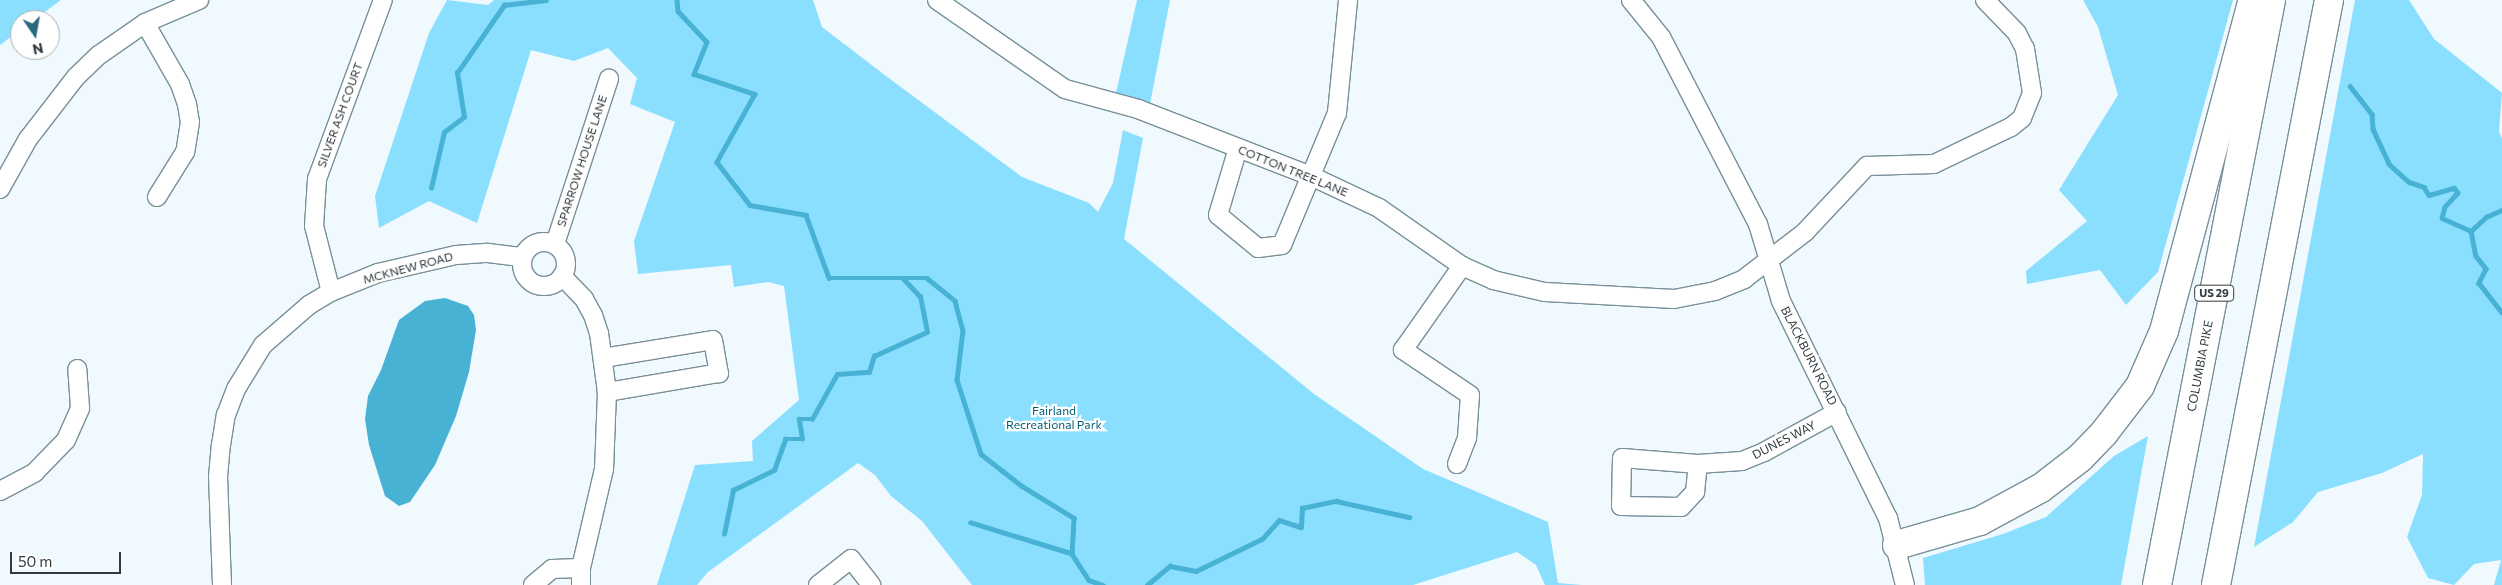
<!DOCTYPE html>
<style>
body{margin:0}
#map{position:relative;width:2502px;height:585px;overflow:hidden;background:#eff9fe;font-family:Commissioner,sans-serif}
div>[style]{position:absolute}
.green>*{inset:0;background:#8adffe}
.water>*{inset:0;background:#48b2d5}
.stream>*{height:4.5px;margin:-2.25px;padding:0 2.25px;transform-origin:2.25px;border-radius:2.25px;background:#48b2d5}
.roads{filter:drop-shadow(1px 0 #789099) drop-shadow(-1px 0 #789099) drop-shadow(0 1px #789099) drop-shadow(0 -1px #789099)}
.street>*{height:18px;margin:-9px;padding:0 9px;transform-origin:9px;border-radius:9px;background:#fff}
.street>.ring{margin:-9px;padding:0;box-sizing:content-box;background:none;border:18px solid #fff;border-radius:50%}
.highway>*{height:28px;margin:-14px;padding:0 14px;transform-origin:14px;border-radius:14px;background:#fff}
span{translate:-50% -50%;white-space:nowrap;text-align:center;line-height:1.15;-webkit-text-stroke:4.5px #fff;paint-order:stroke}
.shield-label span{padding:1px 4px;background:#fff;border:1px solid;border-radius:4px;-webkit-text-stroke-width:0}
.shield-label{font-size:11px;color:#313b3f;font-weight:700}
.street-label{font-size:12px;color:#313b3f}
.park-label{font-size:12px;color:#005d75}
.north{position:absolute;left:10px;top:10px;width:50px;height:50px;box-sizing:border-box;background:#fff;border:1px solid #adb1b2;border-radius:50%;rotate:168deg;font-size:14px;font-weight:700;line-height:20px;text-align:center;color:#313b3f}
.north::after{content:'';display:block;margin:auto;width:18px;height:22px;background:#2a697e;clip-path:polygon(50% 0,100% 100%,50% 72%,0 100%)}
.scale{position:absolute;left:10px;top:552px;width:111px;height:22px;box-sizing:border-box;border:2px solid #313b3f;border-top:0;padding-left:6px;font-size:15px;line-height:18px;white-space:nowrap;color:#313b3f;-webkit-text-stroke:4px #fff;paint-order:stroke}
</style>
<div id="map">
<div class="green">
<div style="clip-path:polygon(0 0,61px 0,34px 20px,20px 20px,20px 30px,0 45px)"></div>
<div style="clip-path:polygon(447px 0,488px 5px,494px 0,813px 0,822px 27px,886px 76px,1022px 177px,1089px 203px,1098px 212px,1113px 183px,1123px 130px,1143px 138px,1124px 239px,1314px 394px,1423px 469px,1548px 522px,1558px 583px,1582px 585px,1545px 585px,1536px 565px,1517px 552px,1413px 585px,972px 585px,922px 521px,891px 496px,875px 475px,858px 463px,708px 572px,697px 585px,657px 585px,695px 465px,753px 461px,752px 441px,799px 400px,784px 286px,768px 282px,734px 287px,731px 265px,638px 274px,634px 241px,675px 122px,630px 104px,637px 78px,608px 48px,574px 61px,531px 50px,477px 223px,429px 201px,379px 228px,375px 196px,429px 33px)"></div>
<div style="clip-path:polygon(1137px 0,1170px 0,1150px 104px,1116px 93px)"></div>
<div style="clip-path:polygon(2083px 0,2233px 0,2158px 272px,2126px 305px,2100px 270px,2027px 284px,2026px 271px,2087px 221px,2059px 190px,2118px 95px,2098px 27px)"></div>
<div style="clip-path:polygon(2355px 0,2409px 0,2434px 39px,2502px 93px,2499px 131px,2502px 139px,2502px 585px,2494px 585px,2501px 560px,2474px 564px,2454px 585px,2428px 578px,2407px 537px,2422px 495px,2423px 454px,2382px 473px,2318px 492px,2293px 522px,2254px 547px)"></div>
<div style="clip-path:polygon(2148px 436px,2121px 585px,1925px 585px,1923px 558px,2003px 534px,2046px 517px,2114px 456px)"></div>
</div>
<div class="water">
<div style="clip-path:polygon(445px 298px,468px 306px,474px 315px,476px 330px,469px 372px,456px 416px,435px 465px,410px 502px,399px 506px,385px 496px,369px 445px,365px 419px,368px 396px,381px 370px,399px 320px,425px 301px)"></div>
</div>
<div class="stream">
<div style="left:677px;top:0;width:11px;rotate:85deg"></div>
<div style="left:678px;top:11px;width:42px;rotate:46.9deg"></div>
<div style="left:707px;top:42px;width:35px;rotate:112deg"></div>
<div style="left:694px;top:74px;width:64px;rotate:18.2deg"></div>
<div style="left:755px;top:94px;width:78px;rotate:119.2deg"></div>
<div style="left:717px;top:162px;width:54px;rotate:52.5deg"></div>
<div style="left:750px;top:205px;width:57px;rotate:10.1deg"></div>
<div style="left:806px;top:215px;width:67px;rotate:69.9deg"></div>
<div style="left:829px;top:278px;width:98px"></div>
<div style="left:927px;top:278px;width:36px;rotate:39deg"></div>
<div style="left:955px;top:301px;width:30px;rotate:75deg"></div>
<div style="left:963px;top:330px;width:50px;rotate:96.8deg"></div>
<div style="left:957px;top:380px;width:78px;rotate:72deg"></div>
<div style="left:981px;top:454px;width:52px;rotate:38deg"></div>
<div style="left:1022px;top:486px;width:61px;rotate:31.6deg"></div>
<div style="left:1074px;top:518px;width:36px;rotate:93deg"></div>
<div style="left:1072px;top:554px;width:106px;rotate:-162.9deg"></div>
<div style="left:2350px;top:86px;width:36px;rotate:52deg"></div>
<div style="left:2372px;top:114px;width:15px;rotate:86deg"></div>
<div style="left:2373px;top:129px;width:38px;rotate:65deg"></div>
<div style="left:2389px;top:164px;width:27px;rotate:42deg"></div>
<div style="left:2409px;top:182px;width:16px;rotate:18deg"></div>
<div style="left:2424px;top:187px;width:9px;rotate:58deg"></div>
<div style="left:2429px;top:195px;width:26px;rotate:-16deg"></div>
<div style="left:2454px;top:188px;width:6px;rotate:51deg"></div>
<div style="left:2458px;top:193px;width:19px;rotate:133deg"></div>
<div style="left:2445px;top:207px;width:11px;rotate:105deg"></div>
<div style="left:2442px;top:218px;width:32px;rotate:24deg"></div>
<div style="left:2471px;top:231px;width:25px;rotate:79deg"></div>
<div style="left:2476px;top:256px;width:16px;rotate:52deg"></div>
<div style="left:2486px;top:269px;width:16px;rotate:117deg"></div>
<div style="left:2479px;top:283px;width:37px;rotate:52deg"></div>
<div style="left:431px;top:188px;width:57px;rotate:-76.9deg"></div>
<div style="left:444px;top:132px;width:25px;rotate:-37deg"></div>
<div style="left:464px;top:117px;width:45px;rotate:-99deg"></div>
<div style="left:457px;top:73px;width:83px;rotate:-55.3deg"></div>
<div style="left:504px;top:5px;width:42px;rotate:-6.8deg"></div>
<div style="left:2471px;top:231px;width:21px;rotate:-43deg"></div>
<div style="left:2486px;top:217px;width:17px;rotate:-24deg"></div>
<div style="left:724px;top:534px;width:45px;rotate:-78.4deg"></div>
<div style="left:733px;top:490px;width:46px;rotate:-26deg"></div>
<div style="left:774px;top:470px;width:33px;rotate:-70deg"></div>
<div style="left:785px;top:439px;width:17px"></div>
<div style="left:802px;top:439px;width:20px;rotate:-99deg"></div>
<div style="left:799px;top:419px;width:13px"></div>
<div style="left:812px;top:419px;width:51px;rotate:-60.9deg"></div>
<div style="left:837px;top:374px;width:32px;rotate:-4deg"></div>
<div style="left:869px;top:372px;width:17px;rotate:-73deg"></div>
<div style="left:874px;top:356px;width:58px;rotate:-24.4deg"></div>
<div style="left:927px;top:332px;width:36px;rotate:-101deg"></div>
<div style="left:920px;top:297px;width:25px;rotate:-133deg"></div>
<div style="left:1072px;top:554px;width:31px;rotate:57deg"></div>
<div style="left:1089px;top:580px;width:15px;rotate:20deg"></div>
<div style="left:1147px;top:585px;width:30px;rotate:-40deg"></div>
<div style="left:1170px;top:566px;width:26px;rotate:11deg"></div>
<div style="left:1196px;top:571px;width:73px;rotate:-25.9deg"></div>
<div style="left:1262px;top:539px;width:25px;rotate:-48deg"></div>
<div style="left:1279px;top:520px;width:23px;rotate:18deg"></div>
<div style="left:1301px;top:527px;width:19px;rotate:-87deg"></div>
<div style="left:1302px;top:508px;width:35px;rotate:-12deg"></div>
<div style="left:1336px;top:501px;width:75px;rotate:12.4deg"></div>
</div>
<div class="roads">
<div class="street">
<div style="left:937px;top:0;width:156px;rotate:34.8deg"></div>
<div style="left:1065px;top:89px;width:76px;rotate:15.3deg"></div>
<div style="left:1138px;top:109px;width:186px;rotate:21.2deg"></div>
<div style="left:1311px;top:176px;width:75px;rotate:25.2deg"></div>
<div style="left:1379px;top:208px;width:101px;rotate:34.9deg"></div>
<div style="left:1462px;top:266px;width:34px;rotate:24deg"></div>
<div style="left:1493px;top:280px;width:53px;rotate:13deg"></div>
<div style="left:1545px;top:292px;width:129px;rotate:3.1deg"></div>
<div style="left:1674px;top:299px;width:42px;rotate:-11deg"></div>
<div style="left:1715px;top:291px;width:31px;rotate:-22deg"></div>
<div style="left:1744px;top:279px;width:77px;rotate:-37.6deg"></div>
<div style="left:1805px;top:232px;width:91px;rotate:-46.8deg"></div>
<div style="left:1867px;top:166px;width:67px;rotate:-1.7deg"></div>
<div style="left:1934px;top:164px;width:85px;rotate:-25.7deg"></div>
<div style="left:2011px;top:127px;width:14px;rotate:-39deg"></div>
<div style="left:2022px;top:118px;width:27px;rotate:-68deg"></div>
<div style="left:2032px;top:93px;width:45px;rotate:-99deg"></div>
<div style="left:2025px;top:49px;width:18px;rotate:-117deg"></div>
<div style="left:2017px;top:33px;width:46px;rotate:-134.1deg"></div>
<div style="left:1631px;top:0;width:48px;rotate:51deg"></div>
<div style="left:1661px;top:37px;width:211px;rotate:62.6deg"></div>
<div style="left:1758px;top:224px;width:80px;rotate:73.4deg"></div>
<div style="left:1781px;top:301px;width:242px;rotate:63.8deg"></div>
<div style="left:1888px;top:518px;width:69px;rotate:75.8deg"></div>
<div style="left:145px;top:23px;width:70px;rotate:60.2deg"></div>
<div style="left:180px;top:84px;width:21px;rotate:71deg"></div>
<div style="left:187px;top:104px;width:18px;rotate:81deg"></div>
<div style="left:190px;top:122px;width:30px;rotate:99deg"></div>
<div style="left:185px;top:152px;width:53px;rotate:121.9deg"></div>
<div style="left:1238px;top:148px;width:70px;rotate:106.6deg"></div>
<div style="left:1218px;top:215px;width:52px;rotate:39.5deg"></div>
<div style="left:1258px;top:248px;width:24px;rotate:-7deg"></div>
<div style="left:1282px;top:245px;width:143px;rotate:-67.4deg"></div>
<div style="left:1337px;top:113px;width:114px;rotate:-84.4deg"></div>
<div style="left:0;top:189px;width:57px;rotate:-60.8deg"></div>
<div style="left:28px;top:139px;width:78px;rotate:-52.3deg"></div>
<div style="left:76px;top:77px;width:32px;rotate:-44deg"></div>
<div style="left:99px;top:55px;width:56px;rotate:-34.8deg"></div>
<div style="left:145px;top:23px;width:59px;rotate:-23.1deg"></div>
<div class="ring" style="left:522px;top:242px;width:26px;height:26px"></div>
<div style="left:555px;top:244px;width:174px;rotate:-71.9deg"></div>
<div style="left:562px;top:276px;width:32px;rotate:46deg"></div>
<div style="left:584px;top:299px;width:18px;rotate:61deg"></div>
<div style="left:593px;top:315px;width:19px;rotate:72deg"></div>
<div style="left:599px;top:333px;width:60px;rotate:82.3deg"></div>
<div style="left:607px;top:392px;width:77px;rotate:92.2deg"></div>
<div style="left:604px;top:469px;width:102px;rotate:103.1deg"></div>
<div style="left:581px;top:568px;width:17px;rotate:90deg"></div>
<div style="left:331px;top:292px;width:68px;rotate:-104.4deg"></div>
<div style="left:314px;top:226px;width:47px;rotate:-86.3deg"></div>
<div style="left:317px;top:179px;width:191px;rotate:-69.8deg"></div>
<div style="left:603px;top:358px;width:111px;rotate:-9.3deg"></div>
<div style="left:713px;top:340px;width:34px;rotate:80deg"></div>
<div style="left:719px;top:373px;width:114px;rotate:170.4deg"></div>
<div style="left:1457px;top:464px;width:28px;rotate:-69deg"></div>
<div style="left:1467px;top:438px;width:43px;rotate:-86deg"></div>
<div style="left:1470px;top:395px;width:81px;rotate:-146.1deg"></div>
<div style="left:1403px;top:350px;width:103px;rotate:-54.9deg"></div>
<div style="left:1698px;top:464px;width:76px;rotate:-175.5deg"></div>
<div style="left:1622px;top:458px;width:48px;rotate:91.2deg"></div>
<div style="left:1621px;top:506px;width:60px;rotate:1deg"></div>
<div style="left:1681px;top:507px;width:21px;rotate:-47deg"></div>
<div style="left:1695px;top:492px;width:28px;rotate:-84deg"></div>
<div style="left:1698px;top:464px;width:44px;rotate:-3.9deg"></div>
<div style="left:1742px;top:461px;width:24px;rotate:-22deg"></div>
<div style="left:1764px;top:452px;width:83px;rotate:-28.7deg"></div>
<div style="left:0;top:491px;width:40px;rotate:-28deg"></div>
<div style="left:35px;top:472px;width:45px;rotate:-45.9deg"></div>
<div style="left:66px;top:440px;width:35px;rotate:-66deg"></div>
<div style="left:80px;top:408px;width:39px;rotate:-94deg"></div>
<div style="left:222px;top:585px;width:108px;rotate:-92.1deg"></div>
<div style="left:218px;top:477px;width:32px;rotate:-85deg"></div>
<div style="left:221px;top:445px;width:30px;rotate:-81deg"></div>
<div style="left:226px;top:415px;width:28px;rotate:-69deg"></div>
<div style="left:236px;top:389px;width:52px;rotate:-58.5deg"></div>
<div style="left:263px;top:345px;width:61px;rotate:-41deg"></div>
<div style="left:309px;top:305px;width:26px;rotate:-31deg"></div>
<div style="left:331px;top:292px;width:51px;rotate:-22deg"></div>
<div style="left:378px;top:273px;width:80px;rotate:-13deg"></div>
<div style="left:456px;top:255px;width:32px;rotate:-4deg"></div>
<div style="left:488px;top:253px;width:35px;rotate:7deg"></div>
<div style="left:533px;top:585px;width:25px;rotate:-40deg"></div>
<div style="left:552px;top:569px;width:29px;rotate:-2deg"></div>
<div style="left:818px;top:585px;width:42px;rotate:-38.2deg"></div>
<div style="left:851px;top:559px;width:33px;rotate:52deg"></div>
</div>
<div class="highway">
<div style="left:1897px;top:545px;width:86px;rotate:-16.1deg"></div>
<div style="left:1980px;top:521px;width:69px;rotate:-28.4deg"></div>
<div style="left:2041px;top:488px;width:49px;rotate:-37.6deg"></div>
<div style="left:2080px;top:458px;width:35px;rotate:-46deg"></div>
<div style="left:2104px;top:433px;width:59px;rotate:-52.5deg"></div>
<div style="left:2140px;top:386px;width:60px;rotate:-66.4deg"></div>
<div style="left:2164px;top:331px;width:343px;rotate:-75deg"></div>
<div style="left:2157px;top:585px;width:596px;rotate:-78.97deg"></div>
<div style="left:2216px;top:585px;width:596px;rotate:-79.07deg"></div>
</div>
</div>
<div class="shield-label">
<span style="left:2214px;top:293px">US 29</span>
</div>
<div class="street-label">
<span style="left:340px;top:115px;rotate:-70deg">SILVER ASH COURT</span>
<span style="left:582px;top:161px;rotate:-72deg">SPARROW HOUSE LANE</span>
<span style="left:1293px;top:171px;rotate:22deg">COTTON TREE LANE</span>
<span style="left:408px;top:268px;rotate:-15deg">MCKNEW ROAD</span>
<span style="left:1809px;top:356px;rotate:63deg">BLACKBURN ROAD</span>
<span style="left:2200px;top:366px;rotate:-79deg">COLUMBIA PIKE</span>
<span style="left:1784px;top:440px;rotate:-27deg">DUNES WAY</span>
</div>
<div class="park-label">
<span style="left:1054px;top:418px">Fairland<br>Recreational Park</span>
</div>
<div class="north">N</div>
<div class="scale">50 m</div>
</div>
